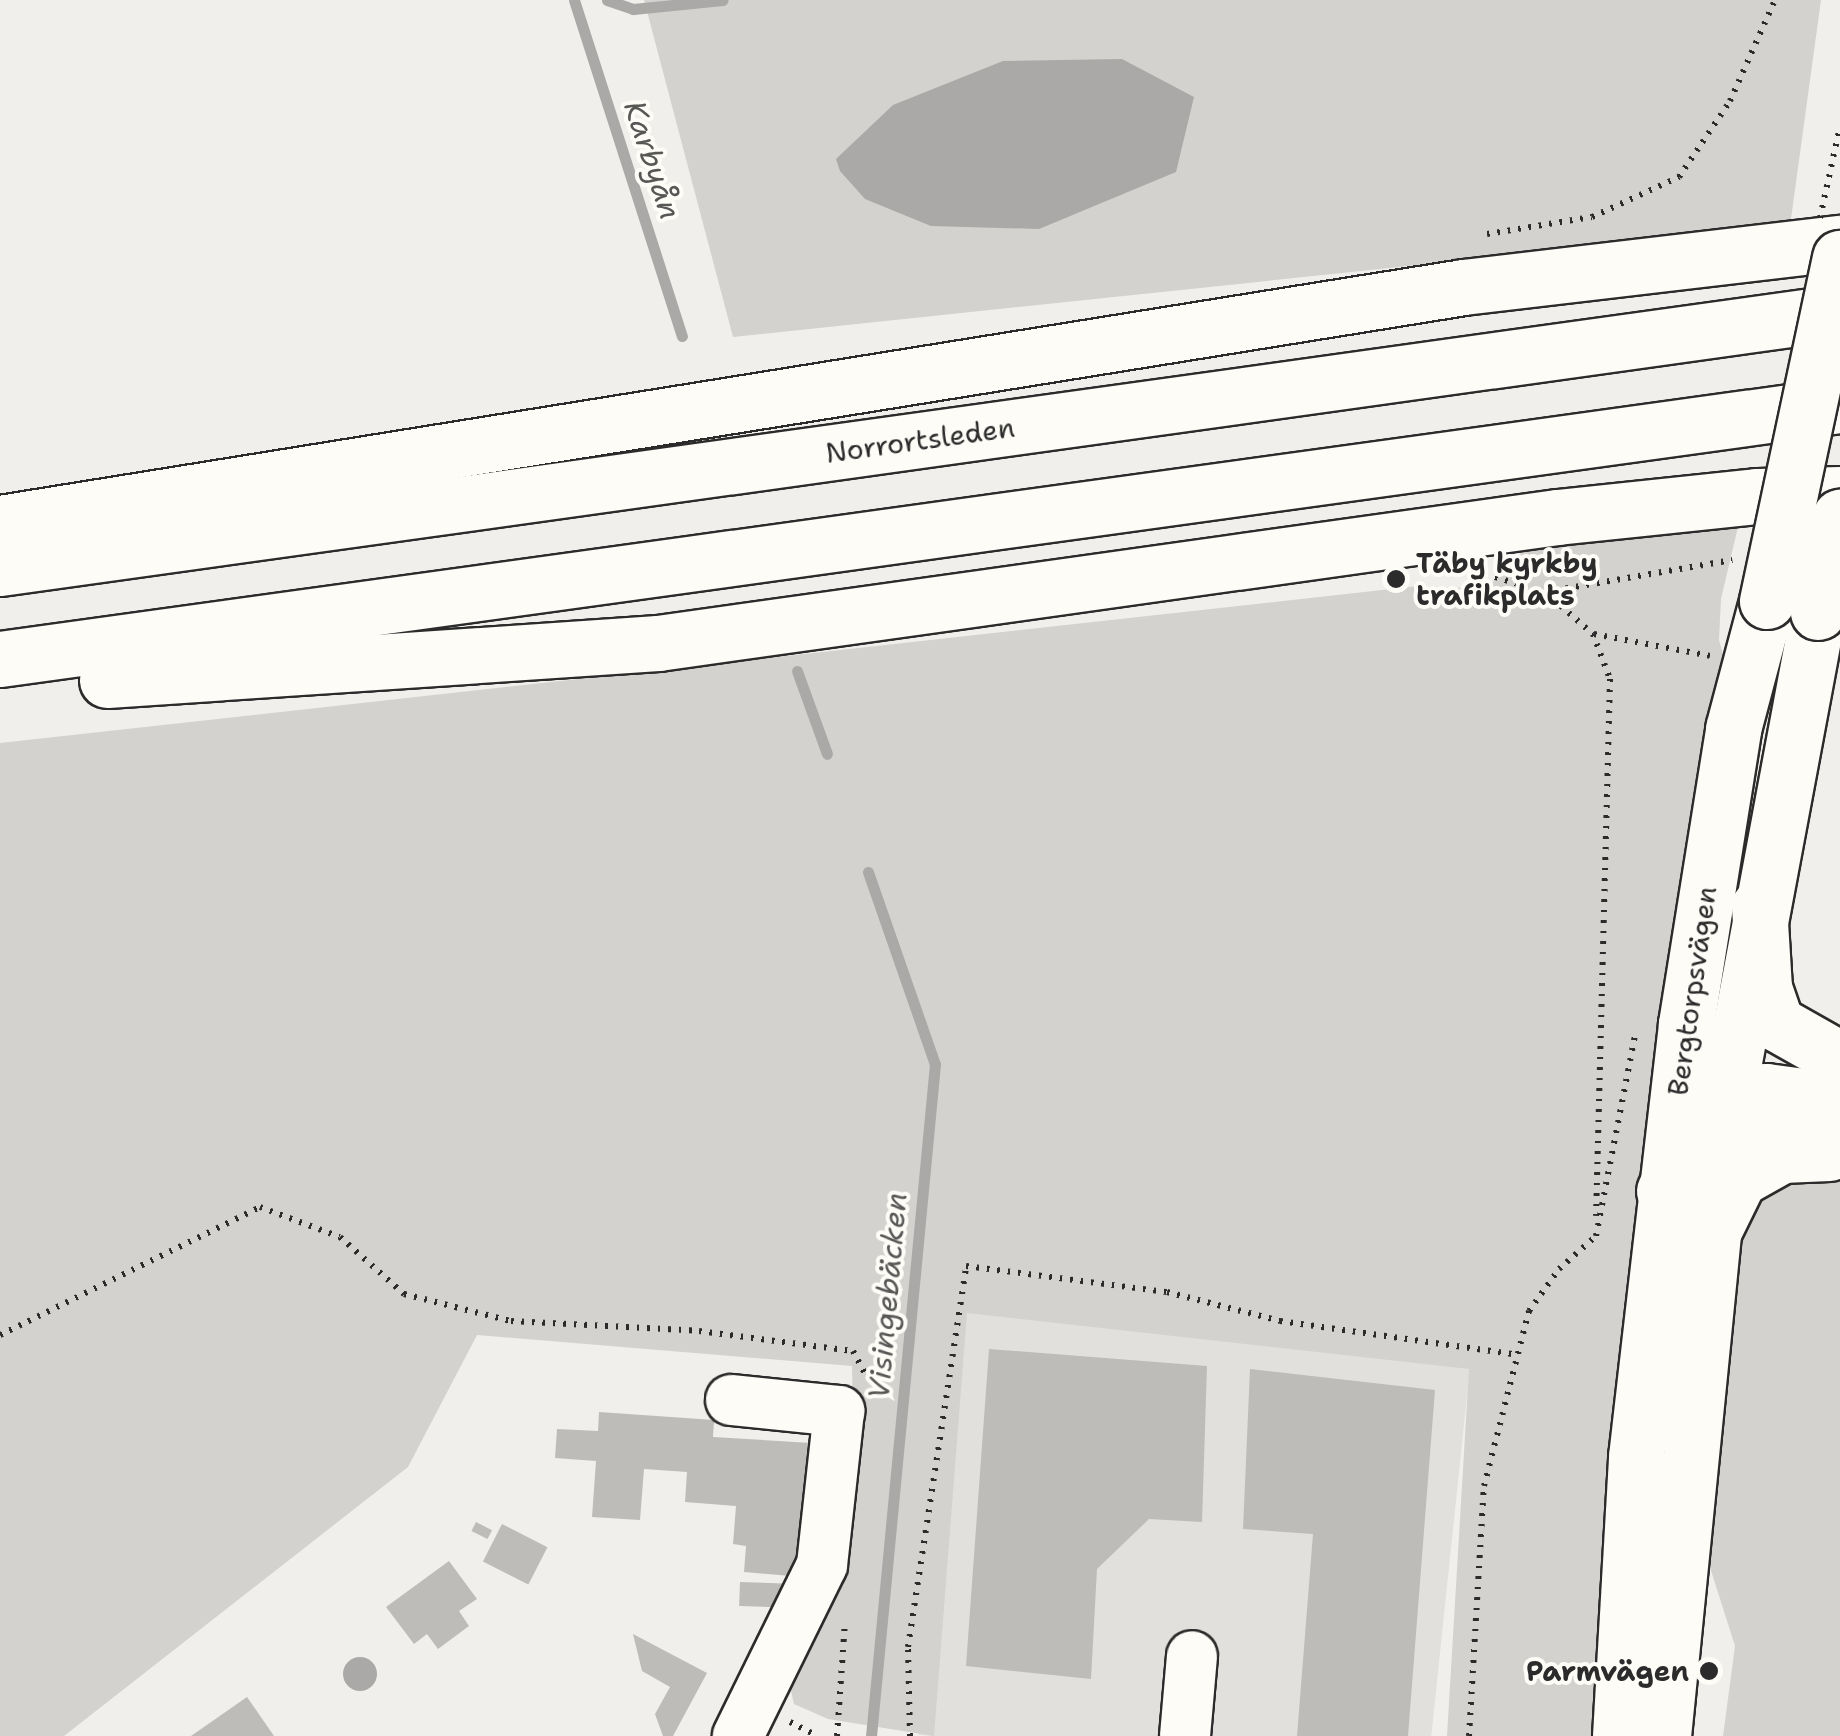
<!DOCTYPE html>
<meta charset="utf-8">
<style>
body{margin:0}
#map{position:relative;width:1840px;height:1736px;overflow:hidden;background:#f0efeb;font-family:"Shantell Sans",sans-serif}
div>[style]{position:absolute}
.built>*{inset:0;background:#e1e0dc;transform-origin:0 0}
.green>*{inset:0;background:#d3d2cf}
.water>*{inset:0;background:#aaa9a7}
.round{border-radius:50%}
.stream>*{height:11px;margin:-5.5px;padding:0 5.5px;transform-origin:5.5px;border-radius:5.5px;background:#aaa9a7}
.building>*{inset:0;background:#bdbcb8;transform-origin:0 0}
.path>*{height:6px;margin-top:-3px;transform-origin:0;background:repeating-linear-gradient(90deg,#2b2b2b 0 2.5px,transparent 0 10.5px)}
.roads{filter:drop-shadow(2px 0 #2b2b2b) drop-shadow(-2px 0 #2b2b2b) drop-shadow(0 2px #2b2b2b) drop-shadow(0 -2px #2b2b2b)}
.minor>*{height:50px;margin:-25px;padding:0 25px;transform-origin:25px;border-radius:25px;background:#fdfcf7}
.major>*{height:55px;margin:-27.5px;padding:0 27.5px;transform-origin:27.5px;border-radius:27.5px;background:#fdfcf7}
.highway>*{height:55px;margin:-27.5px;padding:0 27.5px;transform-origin:27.5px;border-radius:27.5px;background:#fdfcf7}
.path-bridge>*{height:6px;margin-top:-3px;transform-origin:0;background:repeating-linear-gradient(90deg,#2b2b2b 0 2.5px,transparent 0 10.5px)}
.bridges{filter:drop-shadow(2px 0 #2b2b2b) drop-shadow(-2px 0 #2b2b2b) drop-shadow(0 2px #2b2b2b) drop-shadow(0 -2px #2b2b2b)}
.major-bridge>*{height:55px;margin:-27.5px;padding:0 27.5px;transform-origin:27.5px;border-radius:27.5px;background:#fdfcf7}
.dots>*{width:28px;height:28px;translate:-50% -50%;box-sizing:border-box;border:5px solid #fdfcf7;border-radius:50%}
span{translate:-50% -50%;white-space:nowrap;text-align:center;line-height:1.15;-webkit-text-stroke:8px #fdfcf7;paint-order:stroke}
.street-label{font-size:28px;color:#2b2b2b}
.poi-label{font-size:28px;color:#2b2b2b;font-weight:700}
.left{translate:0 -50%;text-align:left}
.right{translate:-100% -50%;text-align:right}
.water-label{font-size:30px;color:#575756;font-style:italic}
</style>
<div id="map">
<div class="built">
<div style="left:963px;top:1312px;width:510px;height:425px;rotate:6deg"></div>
</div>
<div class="green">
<div style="clip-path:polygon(644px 0,1821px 0,1790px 226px,733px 337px)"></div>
<div style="clip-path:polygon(1742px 510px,1721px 599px,1719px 640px,1729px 676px,1597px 1736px,1447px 1736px,1469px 1369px,967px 1313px,934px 1736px,828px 1719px,794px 1704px,787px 1674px,853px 1416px,852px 1366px,477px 1335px,408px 1467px,64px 1736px,0 1736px,0 743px,1418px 586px,1489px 589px,1506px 559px,1590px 529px)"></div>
<div style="clip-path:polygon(1840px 1161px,1840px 1736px,1723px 1736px,1735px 1646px,1700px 1536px,1733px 1260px,1751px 1197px)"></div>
</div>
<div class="water">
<div style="clip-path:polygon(1122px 59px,1194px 97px,1176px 172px,1039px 229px,931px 226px,865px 199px,840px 171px,836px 159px,893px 105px,1003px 61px)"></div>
<div class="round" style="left:343px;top:1657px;width:34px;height:34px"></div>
</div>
<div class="stream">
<div style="left:574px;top:0;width:353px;rotate:72.2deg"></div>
<div style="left:607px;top:0;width:28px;rotate:19deg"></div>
<div style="left:633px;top:9px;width:90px;rotate:-5.7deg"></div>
<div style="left:797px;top:671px;width:88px;rotate:70.1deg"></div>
<div style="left:868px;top:872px;width:203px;rotate:70.8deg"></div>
<div style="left:935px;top:1064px;width:675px;rotate:95.44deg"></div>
</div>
<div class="building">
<div style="clip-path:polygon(989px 1349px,1207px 1366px,1202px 1522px,1149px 1519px,1097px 1569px,1091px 1679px,966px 1666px)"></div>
<div style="clip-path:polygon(1250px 1369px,1435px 1390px,1408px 1736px,1297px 1736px,1313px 1534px,1243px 1529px)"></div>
<div style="clip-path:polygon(599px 1412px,714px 1420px,713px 1437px,811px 1443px,802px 1577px,744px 1572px,746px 1546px,733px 1544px,736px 1506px,685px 1502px,687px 1472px,644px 1469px,640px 1520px,592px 1517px,596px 1461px,555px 1458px,557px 1429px,598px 1431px)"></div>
<div style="left:476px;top:1522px;width:18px;height:10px;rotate:27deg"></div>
<div style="left:502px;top:1524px;width:51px;height:42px;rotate:27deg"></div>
<div style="clip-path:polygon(449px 1561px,477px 1599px,459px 1611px,469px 1626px,438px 1649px,427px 1634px,414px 1644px,386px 1607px)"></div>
<div style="left:740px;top:1582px;width:51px;height:24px;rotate:2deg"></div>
<div style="clip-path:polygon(633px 1634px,707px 1673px,673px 1736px,663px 1736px,655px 1714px,670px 1687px,642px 1671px)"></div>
<div style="clip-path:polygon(247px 1697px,274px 1736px,191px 1736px)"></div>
</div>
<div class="path">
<div style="left:1487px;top:234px;width:106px;rotate:-9.2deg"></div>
<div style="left:1592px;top:217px;width:96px;rotate:-24.7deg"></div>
<div style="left:1679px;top:177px;width:92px;rotate:-56.1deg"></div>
<div style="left:1730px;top:101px;width:111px;rotate:-66deg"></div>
<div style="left:1485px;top:574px;width:63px;rotate:16.7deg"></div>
<div style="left:1545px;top:592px;width:190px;rotate:-9.7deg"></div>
<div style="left:1545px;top:592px;width:64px;rotate:41.2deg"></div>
<div style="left:1593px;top:634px;width:48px;rotate:69.3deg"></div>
<div style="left:1610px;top:679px;width:537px;rotate:91.49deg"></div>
<div style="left:1594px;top:634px;width:118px;rotate:10.7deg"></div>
<div style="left:0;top:1335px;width:290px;rotate:-26.2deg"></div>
<div style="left:260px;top:1207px;width:85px;rotate:20.6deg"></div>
<div style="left:340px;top:1237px;width:86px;rotate:41.7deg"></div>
<div style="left:404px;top:1294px;width:110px;rotate:14.2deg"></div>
<div style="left:511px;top:1321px;width:188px;rotate:3deg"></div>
<div style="left:699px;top:1331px;width:155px;rotate:7.4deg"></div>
<div style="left:853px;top:1351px;width:30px;rotate:62deg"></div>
<div style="left:790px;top:1722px;width:30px;rotate:27deg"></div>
<div style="left:837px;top:1736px;width:114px;rotate:-86deg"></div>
<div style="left:910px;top:1736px;width:89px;rotate:-91.3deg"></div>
<div style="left:908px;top:1647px;width:385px;rotate:-81.3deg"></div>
<div style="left:966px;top:1266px;width:203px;rotate:7.4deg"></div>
<div style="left:1167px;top:1292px;width:117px;rotate:14.4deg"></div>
<div style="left:1280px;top:1321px;width:240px;rotate:8.1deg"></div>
<div style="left:1469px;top:1736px;width:250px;rotate:-86.6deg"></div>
<div style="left:1484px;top:1486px;width:181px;rotate:-75.6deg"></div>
<div style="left:1529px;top:1311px;width:52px;rotate:-54.5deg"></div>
<div style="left:1559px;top:1269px;width:50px;rotate:-41.7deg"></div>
<div style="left:1596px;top:1236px;width:205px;rotate:-79deg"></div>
</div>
<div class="roads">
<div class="minor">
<div style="left:731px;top:1400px;width:109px;rotate:5.8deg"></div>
<div style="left:839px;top:1411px;width:155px;rotate:96.3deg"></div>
<div style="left:822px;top:1565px;width:191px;rotate:116.2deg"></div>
<div style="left:1185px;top:1736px;width:80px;rotate:-85deg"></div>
</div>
<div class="major">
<div style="left:1620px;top:1736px;width:279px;rotate:-86.7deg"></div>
<div style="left:1636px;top:1457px;width:436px;rotate:-83.4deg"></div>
<div style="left:1686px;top:1024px;width:299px;rotate:-80.9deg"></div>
<div style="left:1733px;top:729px;width:132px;rotate:-75.1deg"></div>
<div style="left:1663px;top:1736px;width:635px;rotate:-84.31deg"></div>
<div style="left:1726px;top:1104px;width:501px;rotate:-79.41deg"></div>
</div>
<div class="highway">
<div style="left:0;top:523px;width:1482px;rotate:-9.16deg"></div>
<div style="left:1463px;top:287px;width:380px;rotate:-6.7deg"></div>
<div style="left:0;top:568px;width:1858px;rotate:-7.92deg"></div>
<div style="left:0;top:659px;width:1857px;rotate:-7.86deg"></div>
<div style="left:107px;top:680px;width:552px;rotate:-3.84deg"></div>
<div style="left:658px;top:643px;width:908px;rotate:-7.98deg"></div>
<div style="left:1557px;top:517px;width:201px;rotate:-6deg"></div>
<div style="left:1757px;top:496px;width:83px;rotate:-1.4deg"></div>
<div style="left:1759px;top:906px;width:82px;rotate:86.5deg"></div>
<div style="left:1764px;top:988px;width:37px;rotate:71deg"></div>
<div style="left:1776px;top:1023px;width:73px;rotate:29.4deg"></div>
<div style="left:1686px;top:1024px;width:89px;rotate:63.4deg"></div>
<div style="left:1726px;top:1104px;width:60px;rotate:30deg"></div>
<div style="left:1778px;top:1134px;width:63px;rotate:11deg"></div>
<div style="left:1664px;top:1191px;width:68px;rotate:-63.8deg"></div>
<div style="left:1694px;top:1130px;width:41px;rotate:-39.1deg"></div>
<div style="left:1726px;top:1104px;width:42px;rotate:-18deg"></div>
<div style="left:1766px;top:1091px;width:75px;rotate:7.7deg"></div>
<div style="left:1708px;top:1242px;width:70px;rotate:-63.8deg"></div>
<div style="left:1739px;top:1179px;width:49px;rotate:-29.2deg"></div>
<div style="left:1782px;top:1155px;width:47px;rotate:-2.4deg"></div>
</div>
</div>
<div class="path-bridge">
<div style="left:1820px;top:218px;width:94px;rotate:-77.7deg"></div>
</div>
<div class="bridges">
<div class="major-bridge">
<div style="left:1767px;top:601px;width:351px;rotate:-78deg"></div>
<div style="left:1818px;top:612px;width:98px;rotate:-77deg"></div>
</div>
</div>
<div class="dots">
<div style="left:1396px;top:579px;background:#2b2b2b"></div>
<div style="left:1709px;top:1671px;background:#2b2b2b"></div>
</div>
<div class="street-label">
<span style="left:920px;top:440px;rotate:-8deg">Norrortsleden</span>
<span style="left:1692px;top:991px;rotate:-82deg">Bergtorpsvägen</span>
</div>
<div class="poi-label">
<span class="left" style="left:1416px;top:579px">Täby kyrkby<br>trafikplats</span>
<span class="right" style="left:1689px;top:1671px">Parmvägen</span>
</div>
<div class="water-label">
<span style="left:652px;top:160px;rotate:72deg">Karbyån</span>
<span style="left:888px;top:1296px;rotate:-85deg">Visingebäcken</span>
</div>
</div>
